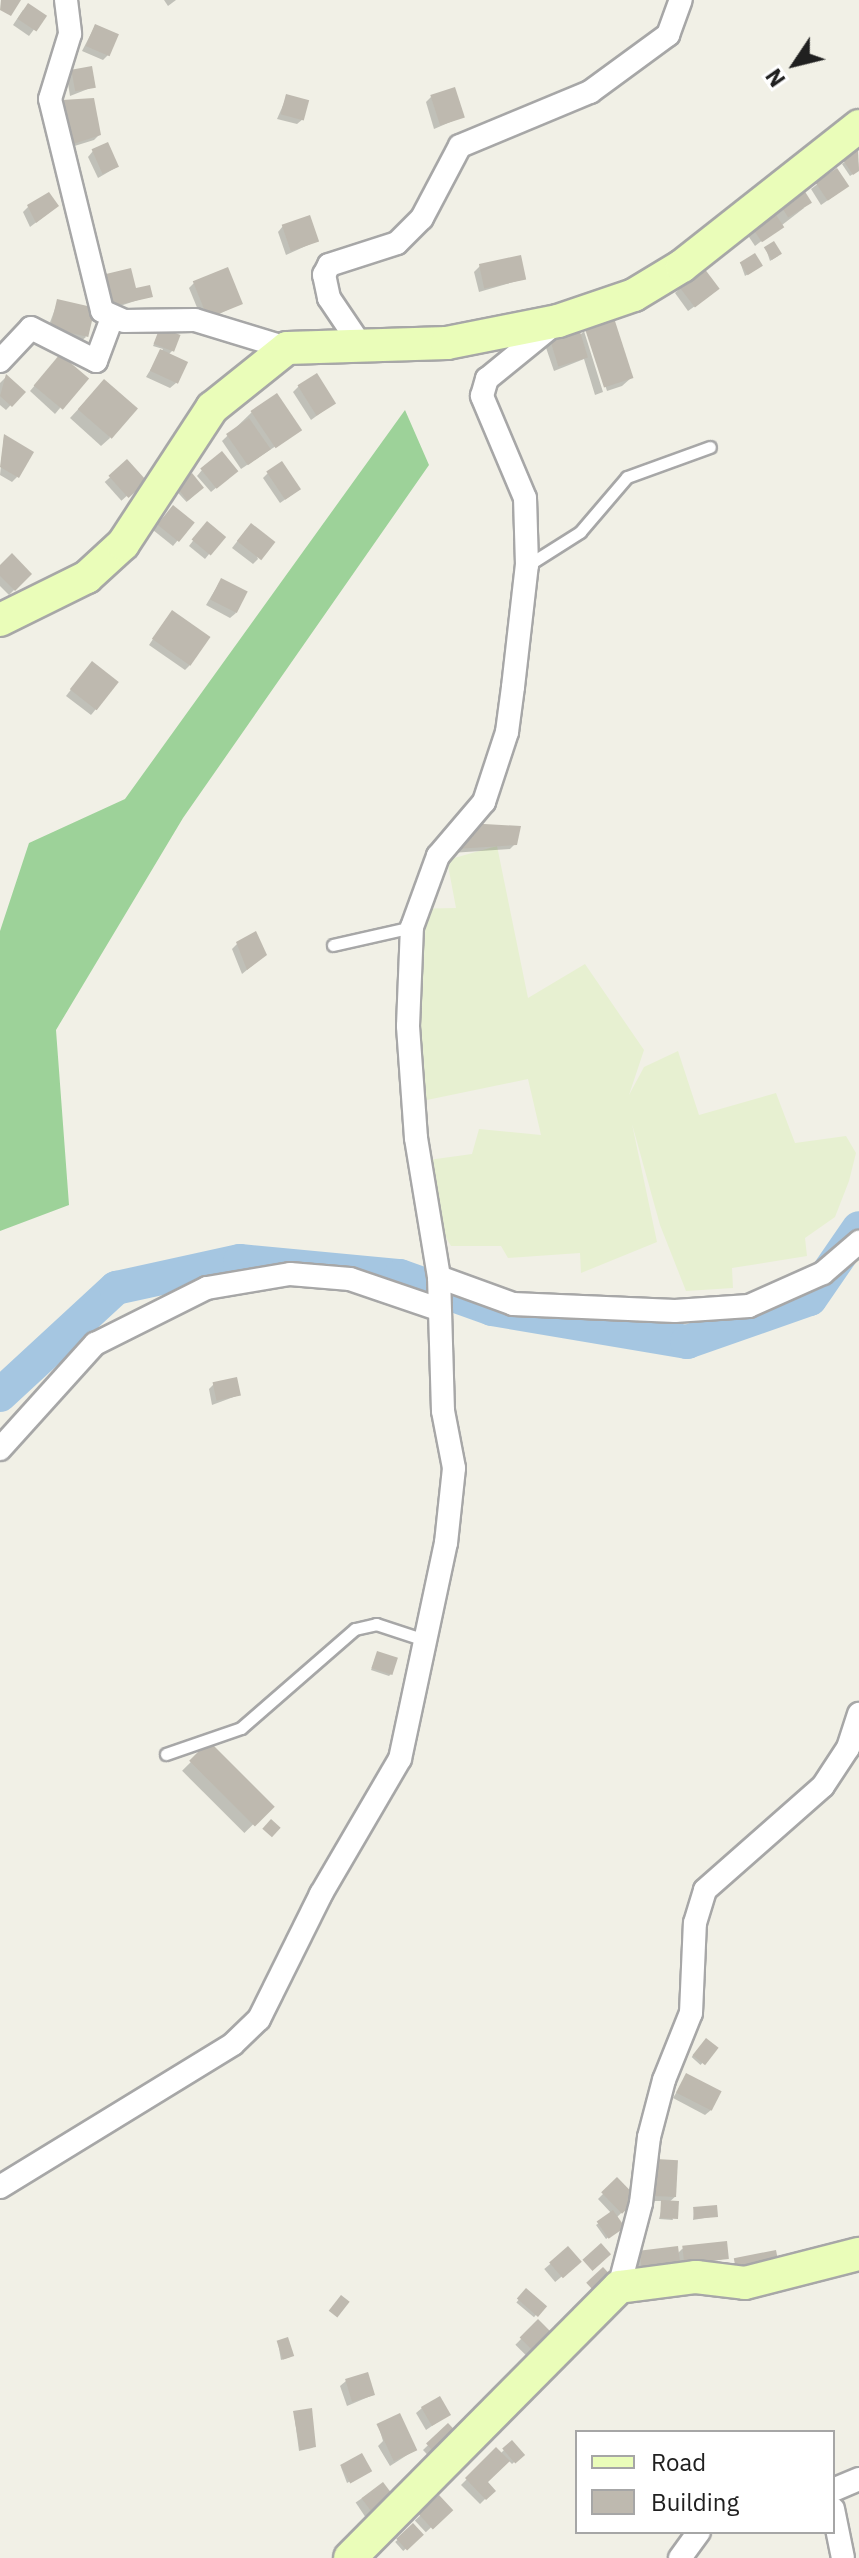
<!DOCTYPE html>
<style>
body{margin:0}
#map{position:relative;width:859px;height:2558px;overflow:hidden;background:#f1f0e6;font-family:"IBM Plex Sans",sans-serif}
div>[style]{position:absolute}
.farmland>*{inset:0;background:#e7f0d1}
.forest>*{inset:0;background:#9dd299}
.shadow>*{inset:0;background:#0003;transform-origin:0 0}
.river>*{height:34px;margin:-17px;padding:0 17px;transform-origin:17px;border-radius:17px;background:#a5c6e1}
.building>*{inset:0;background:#beb9af;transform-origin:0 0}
.roads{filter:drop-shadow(2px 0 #a7a7a7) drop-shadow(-2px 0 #a7a7a7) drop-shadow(0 2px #a7a7a7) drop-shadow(0 -2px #a7a7a7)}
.lane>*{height:11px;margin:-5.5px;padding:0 5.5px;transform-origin:5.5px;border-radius:5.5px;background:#fff}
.street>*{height:22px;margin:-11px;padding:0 11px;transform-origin:11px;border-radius:11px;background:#fff}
.secondary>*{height:32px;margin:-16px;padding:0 16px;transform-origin:16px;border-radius:16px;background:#eafdb9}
span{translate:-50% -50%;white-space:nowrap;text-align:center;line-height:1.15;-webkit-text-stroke:7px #fff;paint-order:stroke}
.legend{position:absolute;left:575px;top:2430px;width:260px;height:104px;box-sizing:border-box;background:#fff;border:2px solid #a6a6a6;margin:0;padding:10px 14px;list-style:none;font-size:24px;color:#202020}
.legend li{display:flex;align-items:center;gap:16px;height:40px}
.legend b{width:40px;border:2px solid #a6a6a6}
.north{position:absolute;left:755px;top:24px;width:80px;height:80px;-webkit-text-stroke:6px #fff;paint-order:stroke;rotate:235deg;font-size:22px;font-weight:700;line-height:32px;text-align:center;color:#202020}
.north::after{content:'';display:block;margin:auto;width:28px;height:36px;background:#202020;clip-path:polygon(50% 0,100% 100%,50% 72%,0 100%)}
</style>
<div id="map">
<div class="farmland">
<div style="clip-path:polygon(497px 846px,528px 998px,585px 964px,644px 1050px,629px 1095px,644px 1067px,678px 1051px,699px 1115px,776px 1093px,795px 1143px,846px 1136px,856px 1153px,849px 1181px,835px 1217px,805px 1238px,807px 1256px,732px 1268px,733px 1288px,686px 1291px,660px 1225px,632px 1124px,657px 1242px,581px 1273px,580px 1253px,508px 1258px,501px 1246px,451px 1246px,432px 1214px,421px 1161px,472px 1154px,479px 1129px,541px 1135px,528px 1079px,422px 1101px,405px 909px,456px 908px,447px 860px)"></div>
</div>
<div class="forest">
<div style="clip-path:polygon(405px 410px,429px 465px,183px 818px,56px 1030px,69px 1205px,0 1231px,0 931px,29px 843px,125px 799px)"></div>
</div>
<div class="shadow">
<div style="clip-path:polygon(164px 0,176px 0,168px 6px)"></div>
<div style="clip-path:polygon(23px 10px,44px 16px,29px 36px,13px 25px)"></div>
<div style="clip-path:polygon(95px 26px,109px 54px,103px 60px,82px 51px)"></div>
<div style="clip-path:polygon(72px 72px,93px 87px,70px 96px,67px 77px)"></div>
<div style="clip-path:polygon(287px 96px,303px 119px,297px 124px,277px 119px)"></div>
<div style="clip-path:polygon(431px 97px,462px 117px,434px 129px,426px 102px)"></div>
<div style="clip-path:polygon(63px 102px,99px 135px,94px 140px,68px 148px,57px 107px)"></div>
<div style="clip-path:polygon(93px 151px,117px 167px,98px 178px,88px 157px)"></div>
<div style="clip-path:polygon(857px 153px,859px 170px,850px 176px,842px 164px)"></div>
<div style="clip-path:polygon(836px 170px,841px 191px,821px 205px,811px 189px)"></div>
<div style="clip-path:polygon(28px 207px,51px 211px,30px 227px,23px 212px)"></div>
<div style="clip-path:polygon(781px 207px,804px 208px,755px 246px,745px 231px)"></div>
<div style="clip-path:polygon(283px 226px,317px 241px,286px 255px,278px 232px)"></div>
<div style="clip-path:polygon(766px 249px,778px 256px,770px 261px)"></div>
<div style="clip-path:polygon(740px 262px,758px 268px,745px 276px)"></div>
<div style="clip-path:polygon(480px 266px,524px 279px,479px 292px,474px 272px)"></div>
<div style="clip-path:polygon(107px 276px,134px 291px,150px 296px,108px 310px,101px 281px)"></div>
<div style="clip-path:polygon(194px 283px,241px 303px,203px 322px,189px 288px)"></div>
<div style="clip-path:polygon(680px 288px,712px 294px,688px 311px,675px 293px)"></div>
<div style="clip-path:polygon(58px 301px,86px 337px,80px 342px,46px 333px)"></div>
<div style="clip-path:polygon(612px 321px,631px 378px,622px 386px,607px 391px,588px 331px,584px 331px,603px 392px,595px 395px,584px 359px,554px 371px,544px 342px,550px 336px,577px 328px,579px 336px,586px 329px)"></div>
<div style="clip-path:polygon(160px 330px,173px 350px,168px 355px,176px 383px,170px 388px,146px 377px,163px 349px,153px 346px)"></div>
<div style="clip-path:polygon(55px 362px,60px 408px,55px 414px,30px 391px)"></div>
<div style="clip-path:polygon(6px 377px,23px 392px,6px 410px,0 405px,0 383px)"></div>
<div style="clip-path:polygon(299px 386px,333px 404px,311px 420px,293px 392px)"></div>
<div style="clip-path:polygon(96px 390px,110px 438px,101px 446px,70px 418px)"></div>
<div style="clip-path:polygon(252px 412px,300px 430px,241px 469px,222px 441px)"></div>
<div style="clip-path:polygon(4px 437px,17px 477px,12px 482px,0 475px)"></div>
<div style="left:127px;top:462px;width:25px;height:30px;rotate:48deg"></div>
<div style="clip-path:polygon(202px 470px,230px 476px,211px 492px,197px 476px)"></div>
<div style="clip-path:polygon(268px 473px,293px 494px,280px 503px,263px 478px)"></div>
<div style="left:191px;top:476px;width:16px;height:21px;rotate:47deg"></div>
<div style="clip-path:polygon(168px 513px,192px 523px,173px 546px,153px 530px)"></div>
<div style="clip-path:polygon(202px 529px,223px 537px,205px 559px,189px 546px)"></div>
<div style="clip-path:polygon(246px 530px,258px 559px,253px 564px,232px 548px)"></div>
<div style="clip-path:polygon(0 568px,30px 574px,9px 595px,0 586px)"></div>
<div style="clip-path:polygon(221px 580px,236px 613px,230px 618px,206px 605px)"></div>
<div style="clip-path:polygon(167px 618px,190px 665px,185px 670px,149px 645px)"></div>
<div style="clip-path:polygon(87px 669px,96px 709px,91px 715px,66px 696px)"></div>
<div style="clip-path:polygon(462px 831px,515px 844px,510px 849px,451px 853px)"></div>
<div style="clip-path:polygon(237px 944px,259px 960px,242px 974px,232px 949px)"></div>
<div style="clip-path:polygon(214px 1384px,239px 1395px,212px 1405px,209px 1389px)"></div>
<div style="clip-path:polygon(376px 1656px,391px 1674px,389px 1676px,371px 1670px)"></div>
<div style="left:209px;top:1744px;width:88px;height:38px;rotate:45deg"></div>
<div style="left:707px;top:2040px;width:12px;height:23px;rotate:42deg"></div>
<div style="clip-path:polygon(687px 2075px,711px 2110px,705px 2115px,673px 2098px)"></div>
<div style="clip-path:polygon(657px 2161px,676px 2196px,668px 2203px,673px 2220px,659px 2219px,664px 2201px,651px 2201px)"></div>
<div style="clip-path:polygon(617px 2180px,636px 2199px,616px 2218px,622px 2227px,606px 2239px,596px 2225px,612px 2214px,598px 2199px)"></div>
<div style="clip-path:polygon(694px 2209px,716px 2216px,693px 2220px)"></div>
<div style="left:568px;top:2249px;width:17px;height:31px;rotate:50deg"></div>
<div style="clip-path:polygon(682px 2249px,727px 2258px,637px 2279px,634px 2258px,640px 2252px,677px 2254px)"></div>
<div style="left:526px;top:2291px;width:23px;height:15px;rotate:40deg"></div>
<div style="left:538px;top:2322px;width:21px;height:32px;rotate:45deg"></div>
<div style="clip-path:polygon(278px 2343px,292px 2355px,290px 2357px,281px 2360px)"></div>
<div style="clip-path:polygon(346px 2381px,373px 2395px,347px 2406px,340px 2386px)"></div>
<div style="clip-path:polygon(422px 2408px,448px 2415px,426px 2430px,416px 2413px)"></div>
<div style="clip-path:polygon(294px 2413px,314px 2446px,312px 2448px,299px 2451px)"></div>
<div style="clip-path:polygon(448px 2426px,436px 2464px,423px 2450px)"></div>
<div style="clip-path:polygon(379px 2428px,415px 2450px,390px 2466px,378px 2446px,383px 2441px)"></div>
<div style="clip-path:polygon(511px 2443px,522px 2455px,512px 2464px,508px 2460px,485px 2482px,493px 2491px,480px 2504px,461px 2485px,496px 2450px,500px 2454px)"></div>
<div style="clip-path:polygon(341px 2467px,367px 2472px,347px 2483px)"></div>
<div style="left:383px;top:2484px;width:18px;height:33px;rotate:56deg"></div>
<div style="left:439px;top:2498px;width:16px;height:33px;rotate:47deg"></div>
<div style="left:413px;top:2526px;width:12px;height:24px;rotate:48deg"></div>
</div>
<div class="river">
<div style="left:0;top:1395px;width:158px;rotate:-42.7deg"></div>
<div style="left:116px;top:1288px;width:127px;rotate:-12.3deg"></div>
<div style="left:240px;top:1261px;width:161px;rotate:5.4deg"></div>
<div style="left:400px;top:1276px;width:98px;rotate:19.7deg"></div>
<div style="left:492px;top:1309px;width:198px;rotate:9.6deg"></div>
<div style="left:687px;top:1342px;width:130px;rotate:-19.3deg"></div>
<div style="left:810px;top:1299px;width:86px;rotate:-55.4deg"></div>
</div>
<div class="building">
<div style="clip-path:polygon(21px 0,11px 16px,0 10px,1px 0)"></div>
<div style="left:28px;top:3px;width:23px;height:19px;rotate:34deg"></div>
<div style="left:95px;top:24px;width:26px;height:24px;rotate:23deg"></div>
<div style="left:92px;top:66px;width:22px;height:21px;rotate:80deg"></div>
<div style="left:455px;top:87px;width:32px;height:26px;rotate:72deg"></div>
<div style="left:286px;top:94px;width:24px;height:21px;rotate:15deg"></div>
<div style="clip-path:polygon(94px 98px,101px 135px,73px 144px,62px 100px)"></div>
<div style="left:108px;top:142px;width:27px;height:18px;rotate:66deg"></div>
<div style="clip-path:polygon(858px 150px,859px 171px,853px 175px,843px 160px)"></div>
<div style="left:837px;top:168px;width:22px;height:26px;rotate:56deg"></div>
<div style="left:804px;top:190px;width:15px;height:28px;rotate:58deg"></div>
<div style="clip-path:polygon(49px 192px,59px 206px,36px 223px,27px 205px)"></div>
<div style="left:772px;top:209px;width:22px;height:27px;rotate:56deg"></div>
<div style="left:310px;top:215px;width:28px;height:30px;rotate:71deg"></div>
<div style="left:774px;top:241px;width:15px;height:12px;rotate:58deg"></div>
<div style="left:755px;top:253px;width:15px;height:18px;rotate:58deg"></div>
<div style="left:521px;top:255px;width:25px;height:43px;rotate:78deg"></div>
<div style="left:228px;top:267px;width:40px;height:38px;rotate:68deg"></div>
<div style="clip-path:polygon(131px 268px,136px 288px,150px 285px,153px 297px,113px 306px,106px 274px)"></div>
<div style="left:704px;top:268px;width:26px;height:31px;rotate:53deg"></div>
<div style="left:57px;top:299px;width:39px;height:30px;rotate:13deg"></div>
<div style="left:614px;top:318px;width:63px;height:31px;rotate:72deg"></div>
<div style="left:578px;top:325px;width:34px;height:31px;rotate:73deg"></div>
<div style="left:160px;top:327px;width:22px;height:18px;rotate:21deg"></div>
<div style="left:160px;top:349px;width:31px;height:24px;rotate:25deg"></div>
<div style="left:60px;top:354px;width:38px;height:41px;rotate:40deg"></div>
<div style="left:317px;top:373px;width:36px;height:23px;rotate:58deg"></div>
<div style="clip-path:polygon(6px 374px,26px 392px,12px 407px,0 396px)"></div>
<div style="left:104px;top:379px;width:45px;height:40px;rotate:41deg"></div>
<div style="left:277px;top:393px;width:45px;height:32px;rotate:56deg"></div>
<div style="left:249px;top:418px;width:38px;height:28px;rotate:55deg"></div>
<div style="clip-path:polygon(4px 434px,34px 452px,19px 478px,0 467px)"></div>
<div style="left:222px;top:451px;width:26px;height:28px;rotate:51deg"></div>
<div style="left:127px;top:459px;width:30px;height:25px;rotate:48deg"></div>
<div style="left:282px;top:461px;width:34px;height:19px;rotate:56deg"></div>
<div style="left:192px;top:473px;width:19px;height:21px;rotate:51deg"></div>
<div style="left:173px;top:505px;width:28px;height:25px;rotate:39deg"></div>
<div style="left:207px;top:521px;width:25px;height:24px;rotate:40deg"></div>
<div style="left:251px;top:523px;width:31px;height:23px;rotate:38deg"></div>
<div style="clip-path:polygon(12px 553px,32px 574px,15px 591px,0 576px,0 565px)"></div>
<div style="left:221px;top:578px;width:30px;height:24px;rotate:27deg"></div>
<div style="left:172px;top:610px;width:47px;height:35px;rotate:35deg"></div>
<div style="left:92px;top:661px;width:34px;height:36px;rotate:38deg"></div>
<div style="clip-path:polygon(467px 823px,521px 826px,517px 845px,454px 849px)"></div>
<div style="clip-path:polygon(256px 931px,267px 955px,247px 970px,236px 942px)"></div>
<div style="left:237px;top:1377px;width:19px;height:25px;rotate:78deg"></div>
<div style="left:377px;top:1651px;width:22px;height:18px;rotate:18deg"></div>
<div style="left:209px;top:1741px;width:93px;height:28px;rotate:45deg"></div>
<div style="left:271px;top:1819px;width:13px;height:13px;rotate:42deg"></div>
<div style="left:706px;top:2038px;width:16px;height:22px;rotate:38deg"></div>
<div style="left:686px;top:2073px;width:40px;height:22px;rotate:27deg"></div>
<div style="left:656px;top:2159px;width:22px;height:37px;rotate:3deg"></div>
<div style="left:617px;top:2177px;width:30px;height:22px;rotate:46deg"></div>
<div style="left:661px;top:2200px;width:18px;height:18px;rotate:3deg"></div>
<div style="left:717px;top:2205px;width:12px;height:24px;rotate:85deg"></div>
<div style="left:613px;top:2210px;width:21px;height:20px;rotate:55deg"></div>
<div style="left:727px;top:2241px;width:18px;height:45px;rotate:84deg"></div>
<div style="left:601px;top:2243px;width:15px;height:25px;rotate:48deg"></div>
<div style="left:568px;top:2246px;width:21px;height:25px;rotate:49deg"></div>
<div style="left:678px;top:2246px;width:24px;height:39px;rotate:83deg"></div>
<div style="left:776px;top:2250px;width:16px;height:43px;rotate:79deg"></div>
<div style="left:603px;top:2267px;width:16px;height:23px;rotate:47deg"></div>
<div style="left:526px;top:2288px;width:28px;height:14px;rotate:41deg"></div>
<div style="left:341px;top:2295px;width:11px;height:20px;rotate:38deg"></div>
<div style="left:538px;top:2319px;width:25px;height:26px;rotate:45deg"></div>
<div style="left:288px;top:2337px;width:20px;height:12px;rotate:72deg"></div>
<div style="left:368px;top:2372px;width:24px;height:24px;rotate:73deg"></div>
<div style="left:440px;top:2396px;width:22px;height:22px;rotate:60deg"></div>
<div style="clip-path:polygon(312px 2408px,316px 2447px,300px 2450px,293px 2411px)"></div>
<div style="left:400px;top:2413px;width:41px;height:26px;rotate:65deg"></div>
<div style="left:448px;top:2423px;width:23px;height:30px;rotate:47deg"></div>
<div style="left:512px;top:2440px;width:20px;height:13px;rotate:49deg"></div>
<div style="clip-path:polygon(496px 2447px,510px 2461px,488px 2482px,496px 2491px,486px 2500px,465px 2478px)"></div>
<div style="left:362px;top:2453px;width:21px;height:25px;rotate:61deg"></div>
<div style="left:383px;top:2482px;width:21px;height:27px;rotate:53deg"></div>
<div style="left:439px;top:2495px;width:21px;height:28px;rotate:47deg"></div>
<div style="left:413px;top:2523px;width:16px;height:23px;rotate:47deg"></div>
</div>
<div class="roads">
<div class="lane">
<div style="left:528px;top:565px;width:62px;rotate:-32.4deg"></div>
<div style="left:580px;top:532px;width:72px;rotate:-49.5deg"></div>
<div style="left:627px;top:477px;width:88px;rotate:-19.9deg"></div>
<div style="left:333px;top:945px;width:81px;rotate:-12.8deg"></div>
<div style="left:166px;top:1754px;width:79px;rotate:-19.1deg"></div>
<div style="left:241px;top:1728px;width:151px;rotate:-41deg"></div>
<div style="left:355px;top:1629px;width:22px;rotate:-13deg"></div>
<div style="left:376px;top:1624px;width:52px;rotate:18.1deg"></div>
</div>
<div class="street">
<div style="left:66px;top:0;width:34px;rotate:83deg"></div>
<div style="left:70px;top:34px;width:68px;rotate:107.1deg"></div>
<div style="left:50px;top:99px;width:218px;rotate:76.2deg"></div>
<div style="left:102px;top:311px;width:24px;rotate:24deg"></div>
<div style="left:124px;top:321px;width:71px;rotate:-0.8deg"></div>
<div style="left:195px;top:320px;width:96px;rotate:16.9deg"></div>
<div style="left:362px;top:347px;width:59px;rotate:-124deg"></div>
<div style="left:329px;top:298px;width:24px;rotate:-102deg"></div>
<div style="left:324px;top:275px;width:11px;rotate:-63deg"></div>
<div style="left:329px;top:265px;width:71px;rotate:-17.9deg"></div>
<div style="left:397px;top:243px;width:35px;rotate:-45deg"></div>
<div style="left:422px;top:218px;width:81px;rotate:-62.2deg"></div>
<div style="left:460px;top:146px;width:141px;rotate:-22.6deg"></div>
<div style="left:590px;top:92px;width:97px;rotate:-36.2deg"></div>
<div style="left:668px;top:35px;width:37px;rotate:-70deg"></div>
<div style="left:0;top:361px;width:45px;rotate:-46.8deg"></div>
<div style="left:31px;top:328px;width:73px;rotate:26.9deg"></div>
<div style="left:96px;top:361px;width:46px;rotate:-69.6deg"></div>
<div style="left:439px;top:1277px;width:79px;rotate:20deg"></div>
<div style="left:513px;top:1304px;width:162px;rotate:2.5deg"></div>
<div style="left:675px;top:1311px;width:74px;rotate:-3.9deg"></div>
<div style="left:749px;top:1306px;width:81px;rotate:-24deg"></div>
<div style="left:823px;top:1273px;width:48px;rotate:-40.7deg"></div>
<div style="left:0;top:1449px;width:142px;rotate:-47.9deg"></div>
<div style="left:95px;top:1344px;width:125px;rotate:-26.6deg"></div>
<div style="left:207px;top:1288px;width:84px;rotate:-9.6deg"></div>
<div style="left:290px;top:1274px;width:60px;rotate:4.8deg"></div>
<div style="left:350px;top:1279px;width:93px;rotate:18.8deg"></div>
<div style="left:0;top:2187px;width:273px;rotate:-31.5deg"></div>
<div style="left:233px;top:2044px;width:36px;rotate:-44deg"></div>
<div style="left:259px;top:2019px;width:140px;rotate:-63.6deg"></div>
<div style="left:321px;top:1894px;width:156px;rotate:-59.7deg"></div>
<div style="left:400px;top:1759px;width:221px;rotate:-78deg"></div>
<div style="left:446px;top:1543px;width:75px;rotate:-83.9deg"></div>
<div style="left:454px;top:1468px;width:58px;rotate:-100.9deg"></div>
<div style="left:443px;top:1411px;width:134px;rotate:-91.7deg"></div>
<div style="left:439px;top:1277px;width:141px;rotate:-99.4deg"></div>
<div style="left:416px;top:1138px;width:112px;rotate:-94.1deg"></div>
<div style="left:408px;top:1026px;width:99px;rotate:-87.7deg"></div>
<div style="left:412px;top:927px;width:76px;rotate:-69.9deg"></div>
<div style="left:438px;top:856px;width:71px;rotate:-49.6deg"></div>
<div style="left:484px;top:802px;width:74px;rotate:-71.8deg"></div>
<div style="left:507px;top:732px;width:45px;rotate:-82.4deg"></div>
<div style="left:513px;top:687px;width:123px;rotate:-83.5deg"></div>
<div style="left:527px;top:565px;width:67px;rotate:-91.7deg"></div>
<div style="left:525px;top:498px;width:111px;rotate:-112.9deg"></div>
<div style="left:482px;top:396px;width:18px;rotate:-74deg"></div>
<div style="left:487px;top:379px;width:90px;rotate:-39.2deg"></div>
<div style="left:619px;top:2287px;width:87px;rotate:-75.3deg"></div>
<div style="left:641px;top:2203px;width:66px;rotate:-83.1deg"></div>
<div style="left:649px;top:2137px;width:59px;rotate:-75.3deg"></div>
<div style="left:664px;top:2080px;width:72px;rotate:-68.1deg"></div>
<div style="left:691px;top:2013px;width:90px;rotate:-87.5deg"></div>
<div style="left:695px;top:1923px;width:34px;rotate:-73deg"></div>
<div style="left:705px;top:1890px;width:157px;rotate:-41.4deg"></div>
<div style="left:823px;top:1786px;width:45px;rotate:-56.7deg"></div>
<div style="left:848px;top:1748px;width:36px;rotate:-72deg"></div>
<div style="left:833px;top:2490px;width:28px;rotate:-23deg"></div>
<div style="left:833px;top:2509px;width:50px;rotate:78.5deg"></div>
<div style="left:680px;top:2558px;width:32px;rotate:-54deg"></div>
</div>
<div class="secondary">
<div style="left:0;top:620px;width:97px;rotate:-26.3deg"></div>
<div style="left:87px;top:577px;width:49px;rotate:-42.5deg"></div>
<div style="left:123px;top:544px;width:163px;rotate:-56.8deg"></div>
<div style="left:212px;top:408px;width:96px;rotate:-38.7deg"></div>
<div style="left:287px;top:348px;width:160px;rotate:-1.8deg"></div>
<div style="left:447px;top:343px;width:113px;rotate:-11.2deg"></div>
<div style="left:558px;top:321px;width:80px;rotate:-18.9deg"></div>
<div style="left:634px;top:295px;width:56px;rotate:-31.1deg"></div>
<div style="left:682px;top:266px;width:226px;rotate:-38.3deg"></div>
<div style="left:350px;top:2558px;width:382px;rotate:-45.2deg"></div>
<div style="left:619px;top:2287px;width:78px;rotate:-7.4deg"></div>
<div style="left:696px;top:2277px;width:49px;rotate:7deg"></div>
<div style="left:745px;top:2283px;width:118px;rotate:-14.3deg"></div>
</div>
</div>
<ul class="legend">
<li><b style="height:10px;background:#eafdb9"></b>Road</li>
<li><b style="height:22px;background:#beb9af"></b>Building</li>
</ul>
<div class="north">N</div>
</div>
